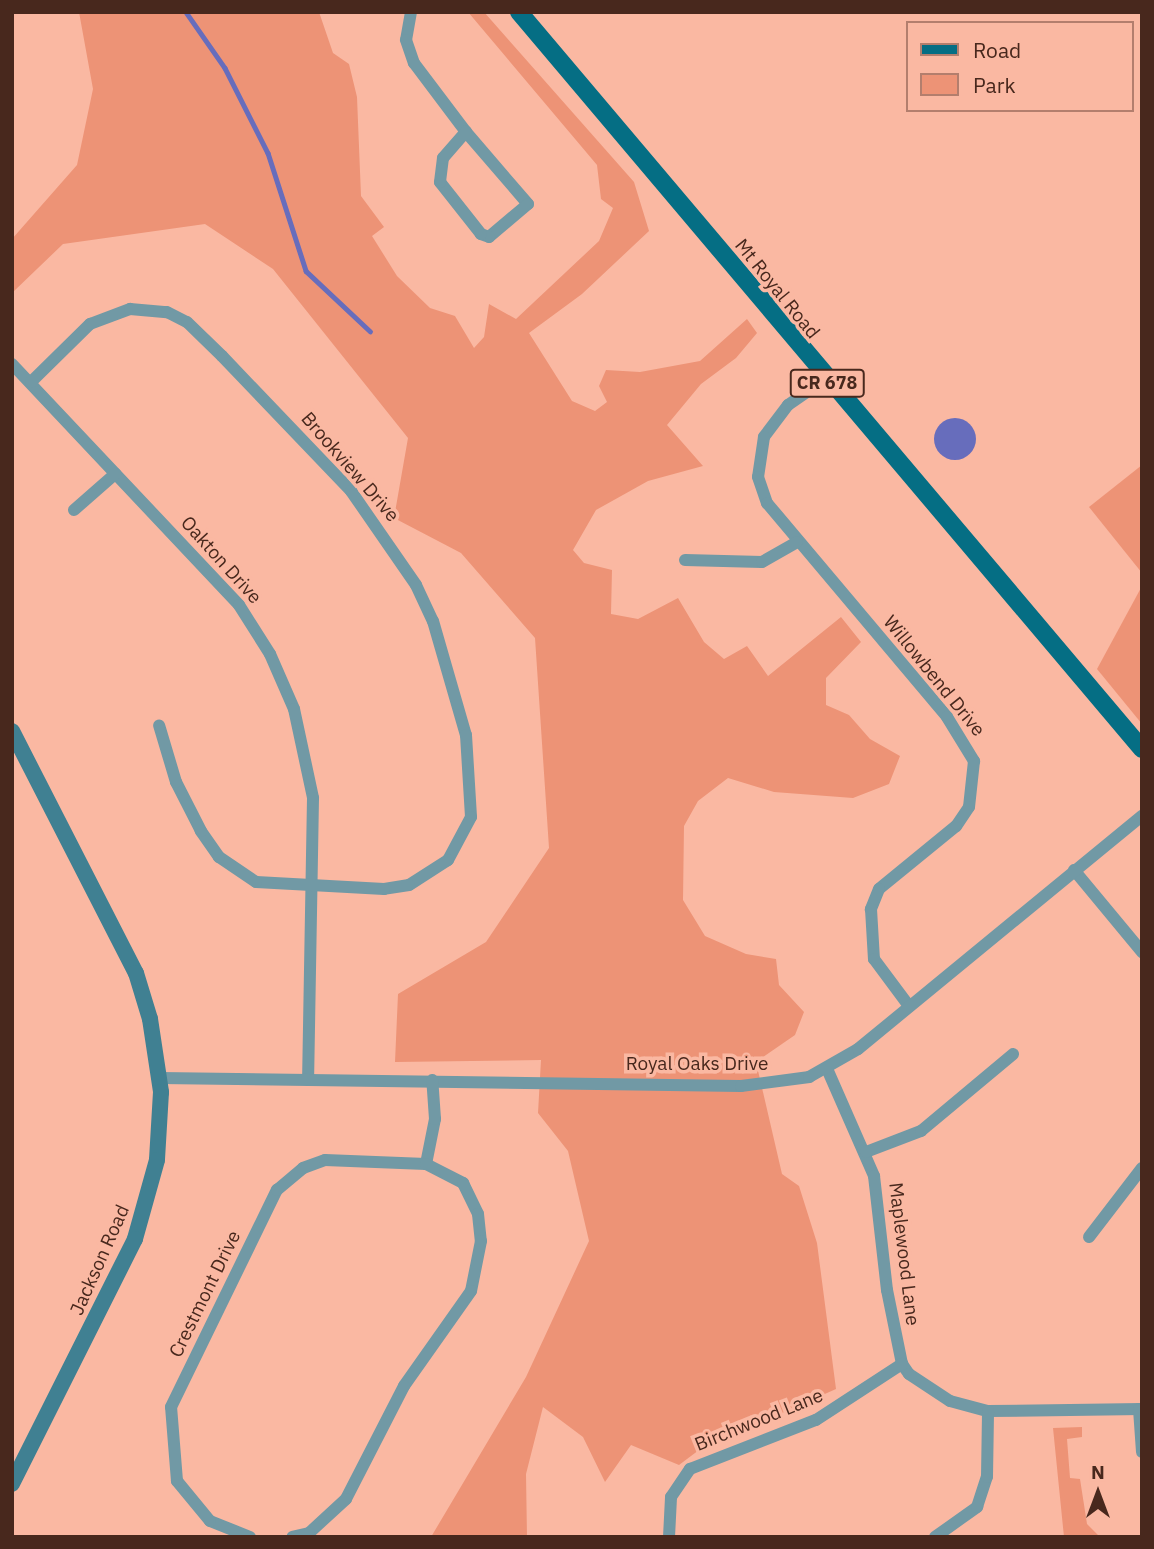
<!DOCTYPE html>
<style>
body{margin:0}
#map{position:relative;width:1154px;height:1549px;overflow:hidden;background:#fab8a2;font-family:"IBM Plex Sans",sans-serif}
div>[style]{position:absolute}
.green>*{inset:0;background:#ed9376}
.water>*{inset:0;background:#676dbc}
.round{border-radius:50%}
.stream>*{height:4.5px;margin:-2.25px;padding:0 2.25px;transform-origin:2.25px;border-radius:2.25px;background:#676dbc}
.street>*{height:12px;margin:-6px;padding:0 6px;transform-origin:6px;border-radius:6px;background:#7199a5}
.secondary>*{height:16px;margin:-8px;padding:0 8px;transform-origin:8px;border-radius:8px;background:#408092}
.primary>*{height:18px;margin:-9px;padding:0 9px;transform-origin:9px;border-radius:9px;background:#056e84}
span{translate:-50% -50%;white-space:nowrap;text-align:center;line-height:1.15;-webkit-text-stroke:7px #fab8a2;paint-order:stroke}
.shield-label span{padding:2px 5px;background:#fab8a2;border:2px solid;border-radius:5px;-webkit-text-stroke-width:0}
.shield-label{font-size:18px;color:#48281d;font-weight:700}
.street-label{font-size:19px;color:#48281d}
.frame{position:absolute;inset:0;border:14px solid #48281d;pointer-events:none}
.legend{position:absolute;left:906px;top:21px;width:228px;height:91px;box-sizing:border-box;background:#fab8a2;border:2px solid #b37e6d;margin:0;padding:9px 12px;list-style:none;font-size:21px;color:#48281d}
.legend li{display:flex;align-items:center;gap:14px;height:35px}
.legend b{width:35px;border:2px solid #b37e6d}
.north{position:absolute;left:1063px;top:1458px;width:70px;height:70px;-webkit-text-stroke:5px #fab8a2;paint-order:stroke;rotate:0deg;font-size:19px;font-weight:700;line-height:28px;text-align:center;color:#48281d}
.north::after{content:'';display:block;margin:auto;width:24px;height:32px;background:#48281d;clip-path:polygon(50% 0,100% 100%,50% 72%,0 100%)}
</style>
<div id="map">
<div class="green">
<div style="clip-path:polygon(79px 12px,319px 12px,333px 53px,349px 64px,357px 97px,361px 196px,384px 227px,372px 236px,397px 276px,430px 308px,455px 316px,474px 348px,484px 337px,489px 304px,516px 319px,599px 241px,613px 208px,601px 199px,597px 165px,468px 12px,484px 12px,634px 182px,649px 231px,582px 294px,529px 333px,572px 401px,595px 411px,607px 402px,599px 386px,606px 370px,640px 372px,700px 361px,747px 319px,757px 333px,736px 358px,701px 384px,667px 425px,703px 466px,648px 481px,596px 510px,573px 550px,584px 563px,612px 570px,611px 614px,638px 619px,678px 598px,704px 642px,724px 659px,747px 646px,768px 676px,841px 617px,861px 642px,826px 678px,826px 705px,849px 715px,870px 739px,900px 756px,889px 784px,853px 798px,774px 792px,728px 778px,698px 801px,684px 826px,683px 900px,705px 936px,746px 954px,776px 959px,779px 985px,804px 1012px,795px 1035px,756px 1062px,782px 1174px,799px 1186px,817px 1243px,836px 1389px,699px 1450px,679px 1465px,631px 1445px,605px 1482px,583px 1437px,543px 1407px,526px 1474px,527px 1537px,431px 1537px,526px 1377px,589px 1241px,568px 1151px,538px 1113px,541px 1060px,395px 1062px,398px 994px,486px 942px,549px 848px,535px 638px,461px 553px,394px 518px,408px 438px,273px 269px,205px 224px,63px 244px,12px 293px,12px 239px,77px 165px,93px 89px)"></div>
<div style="clip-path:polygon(1142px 465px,1142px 573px,1089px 507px)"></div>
<div style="clip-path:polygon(1142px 586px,1142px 724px,1097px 669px)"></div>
<div style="clip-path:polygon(1082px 1427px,1082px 1437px,1067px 1439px,1070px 1478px,1080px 1479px,1087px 1524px,1100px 1537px,1064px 1537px,1053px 1428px)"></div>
</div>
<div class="water">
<div class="round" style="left:934px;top:418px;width:42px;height:42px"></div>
</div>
<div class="stream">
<div style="left:186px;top:12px;width:68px;rotate:55.1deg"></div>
<div style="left:225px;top:68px;width:95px;rotate:63.2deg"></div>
<div style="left:268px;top:153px;width:124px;rotate:72.1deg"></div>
<div style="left:306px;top:271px;width:88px;rotate:43.2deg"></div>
</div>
<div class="street">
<div style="left:411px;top:12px;width:28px;rotate:100deg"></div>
<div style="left:406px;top:40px;width:24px;rotate:71deg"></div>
<div style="left:414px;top:63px;width:86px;rotate:53deg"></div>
<div style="left:466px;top:132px;width:95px;rotate:49.3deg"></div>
<div style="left:528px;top:204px;width:51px;rotate:139.8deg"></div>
<div style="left:489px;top:237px;width:9px;rotate:-159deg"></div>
<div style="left:481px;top:234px;width:66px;rotate:-128.3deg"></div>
<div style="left:440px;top:182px;width:24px;rotate:-83deg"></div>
<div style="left:443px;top:158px;width:35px;rotate:-49deg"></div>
<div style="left:12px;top:364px;width:331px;rotate:46.7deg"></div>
<div style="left:239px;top:605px;width:58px;rotate:57.7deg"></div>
<div style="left:270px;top:654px;width:60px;rotate:66.4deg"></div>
<div style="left:294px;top:709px;width:91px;rotate:77.9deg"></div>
<div style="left:313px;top:798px;width:282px;rotate:91deg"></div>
<div style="left:824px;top:380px;width:44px;rotate:145.2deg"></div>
<div style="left:788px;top:405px;width:40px;rotate:127deg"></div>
<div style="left:764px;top:437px;width:40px;rotate:98.5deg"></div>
<div style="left:758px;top:477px;width:28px;rotate:71deg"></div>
<div style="left:767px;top:503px;width:280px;rotate:49.9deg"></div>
<div style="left:947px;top:717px;width:52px;rotate:58.5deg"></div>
<div style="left:974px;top:761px;width:46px;rotate:96.2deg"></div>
<div style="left:969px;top:807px;width:23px;rotate:124deg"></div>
<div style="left:956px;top:826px;width:99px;rotate:140.7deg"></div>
<div style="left:879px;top:889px;width:22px;rotate:112deg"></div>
<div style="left:871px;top:909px;width:50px;rotate:86.6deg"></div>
<div style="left:874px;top:959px;width:59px;rotate:53.3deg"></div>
<div style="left:31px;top:382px;width:83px;rotate:-44.5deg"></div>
<div style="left:90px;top:324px;width:43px;rotate:-20.6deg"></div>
<div style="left:130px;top:309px;width:37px;rotate:5deg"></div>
<div style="left:167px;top:312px;width:22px;rotate:27deg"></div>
<div style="left:187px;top:322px;width:49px;rotate:44.2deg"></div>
<div style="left:222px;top:356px;width:187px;rotate:46.3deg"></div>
<div style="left:351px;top:491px;width:114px;rotate:55.3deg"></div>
<div style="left:416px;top:585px;width:40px;rotate:65deg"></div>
<div style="left:433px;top:621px;width:119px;rotate:73.9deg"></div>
<div style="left:466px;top:735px;width:82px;rotate:86.5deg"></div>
<div style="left:471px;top:817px;width:49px;rotate:118.1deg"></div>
<div style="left:448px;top:860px;width:46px;rotate:147.3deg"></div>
<div style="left:409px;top:885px;width:25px;rotate:171deg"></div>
<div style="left:384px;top:889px;width:128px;rotate:-176.9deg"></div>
<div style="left:256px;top:882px;width:45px;rotate:-146deg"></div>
<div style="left:219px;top:857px;width:32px;rotate:-125deg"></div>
<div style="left:201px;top:831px;width:55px;rotate:-117deg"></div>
<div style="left:176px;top:782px;width:59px;rotate:-106.6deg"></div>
<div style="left:74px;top:510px;width:55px;rotate:-41.3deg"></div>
<div style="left:685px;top:560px;width:77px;rotate:1.5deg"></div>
<div style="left:762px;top:562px;width:40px;rotate:-29.7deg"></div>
<div style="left:1074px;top:870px;width:107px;rotate:50.3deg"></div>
<div style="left:828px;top:1071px;width:115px;rotate:66.3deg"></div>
<div style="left:874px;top:1176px;width:115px;rotate:83.5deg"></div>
<div style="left:887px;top:1290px;width:76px;rotate:78.5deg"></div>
<div style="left:902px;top:1364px;width:12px;rotate:55deg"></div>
<div style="left:909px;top:1374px;width:49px;rotate:33.4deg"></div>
<div style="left:950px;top:1401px;width:39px;rotate:15deg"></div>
<div style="left:988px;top:1411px;width:154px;rotate:-0.7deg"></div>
<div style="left:160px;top:1078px;width:581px;rotate:0.79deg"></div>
<div style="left:741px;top:1086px;width:69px;rotate:-7.5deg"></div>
<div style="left:809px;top:1077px;width:56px;rotate:-29.7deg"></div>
<div style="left:858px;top:1049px;width:367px;rotate:-39.4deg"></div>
<div style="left:866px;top:1152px;width:59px;rotate:-20.9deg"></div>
<div style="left:921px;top:1131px;width:120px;rotate:-39.9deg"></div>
<div style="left:426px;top:1164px;width:46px;rotate:-78.7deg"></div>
<div style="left:435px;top:1119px;width:39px;rotate:-94deg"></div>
<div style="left:1089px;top:1237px;width:87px;rotate:-52.5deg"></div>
<div style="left:1139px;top:1409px;width:43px;rotate:86deg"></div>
<div style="left:250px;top:1537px;width:43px;rotate:-158.2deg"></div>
<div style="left:210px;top:1521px;width:52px;rotate:-129.5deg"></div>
<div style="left:177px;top:1481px;width:74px;rotate:-94.6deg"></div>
<div style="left:171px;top:1407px;width:242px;rotate:-64deg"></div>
<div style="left:277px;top:1190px;width:34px;rotate:-40deg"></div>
<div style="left:303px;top:1168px;width:23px;rotate:-20deg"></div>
<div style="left:325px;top:1160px;width:101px;rotate:2.3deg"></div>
<div style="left:426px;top:1164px;width:42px;rotate:27.2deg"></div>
<div style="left:463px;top:1183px;width:34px;rotate:64deg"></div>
<div style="left:478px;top:1214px;width:27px;rotate:84deg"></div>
<div style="left:481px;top:1241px;width:51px;rotate:101.3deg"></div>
<div style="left:471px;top:1291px;width:116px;rotate:125.2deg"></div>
<div style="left:404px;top:1386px;width:127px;rotate:117.2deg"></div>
<div style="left:346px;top:1499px;width:50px;rotate:137.4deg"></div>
<div style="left:309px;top:1533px;width:17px;rotate:167deg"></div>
<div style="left:669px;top:1537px;width:40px;rotate:-87.1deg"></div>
<div style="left:671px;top:1497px;width:34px;rotate:-56deg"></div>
<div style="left:690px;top:1469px;width:135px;rotate:-21.3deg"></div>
<div style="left:816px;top:1420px;width:103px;rotate:-33.1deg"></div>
<div style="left:935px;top:1537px;width:52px;rotate:-35.5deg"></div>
<div style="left:977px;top:1507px;width:32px;rotate:-72deg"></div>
<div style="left:987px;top:1477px;width:66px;rotate:-89.1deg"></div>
</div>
<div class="secondary">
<div style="left:12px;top:731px;width:272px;rotate:62.9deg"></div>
<div style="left:136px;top:973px;width:48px;rotate:73.1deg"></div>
<div style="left:150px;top:1019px;width:74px;rotate:81.4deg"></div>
<div style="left:161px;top:1092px;width:68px;rotate:93.4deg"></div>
<div style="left:157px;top:1160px;width:82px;rotate:105.6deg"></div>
<div style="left:135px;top:1239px;width:274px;rotate:116.7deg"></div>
</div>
<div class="primary">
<div style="left:519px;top:12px;width:965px;rotate:49.79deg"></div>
</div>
<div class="shield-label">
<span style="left:827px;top:383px">CR 678</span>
</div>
<div class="street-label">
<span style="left:777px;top:289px;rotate:51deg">Mt Royal Road</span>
<span style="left:350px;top:467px;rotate:49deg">Brookview Drive</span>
<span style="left:221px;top:560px;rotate:48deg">Oakton Drive</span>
<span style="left:934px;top:676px;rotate:51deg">Willowbend Drive</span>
<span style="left:697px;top:1064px">Royal Oaks Drive</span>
<span style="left:904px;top:1254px;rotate:83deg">Maplewood Lane</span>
<span style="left:100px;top:1260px;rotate:-66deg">Jackson Road</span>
<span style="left:205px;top:1294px;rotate:-64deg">Crestmont Drive</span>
<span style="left:759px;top:1420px;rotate:-22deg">Birchwood Lane</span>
</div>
<div class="frame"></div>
<ul class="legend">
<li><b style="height:9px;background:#056e84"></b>Road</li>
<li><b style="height:19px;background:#ed9376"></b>Park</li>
</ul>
<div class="north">N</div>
</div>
